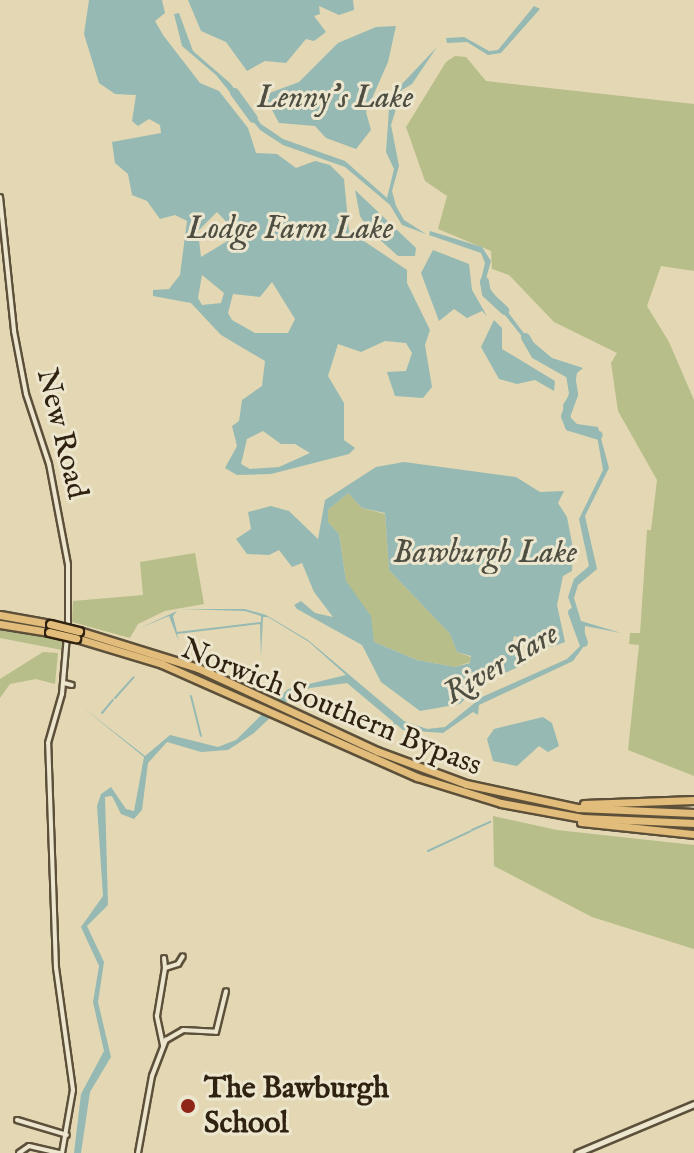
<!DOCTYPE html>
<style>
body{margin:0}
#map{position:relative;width:694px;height:1153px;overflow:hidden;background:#e3d8b3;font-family:"IM FELL English",serif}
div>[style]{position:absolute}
.green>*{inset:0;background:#b7be8a}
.water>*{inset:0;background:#96b9b3}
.stream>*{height:2px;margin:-1px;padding:0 1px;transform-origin:1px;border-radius:1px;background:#96b9b3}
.river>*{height:9px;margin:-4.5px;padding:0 4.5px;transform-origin:4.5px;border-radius:4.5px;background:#96b9b3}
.roads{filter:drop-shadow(2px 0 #5c503a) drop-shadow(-2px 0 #5c503a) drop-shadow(0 2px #5c503a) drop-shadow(0 -2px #5c503a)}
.street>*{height:4px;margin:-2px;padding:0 2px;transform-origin:2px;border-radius:2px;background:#ede6ce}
.secondary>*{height:5px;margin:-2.5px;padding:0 2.5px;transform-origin:2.5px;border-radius:2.5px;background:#ede6ce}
.highway>*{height:7px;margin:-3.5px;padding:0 3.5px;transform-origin:3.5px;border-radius:3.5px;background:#e2bc7a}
.bridges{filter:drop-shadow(2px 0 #2f2211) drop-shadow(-2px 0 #2f2211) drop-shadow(0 2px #2f2211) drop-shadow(0 -2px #2f2211)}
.highway-bridge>*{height:7px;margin:-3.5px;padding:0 3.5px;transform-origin:3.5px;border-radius:3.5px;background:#e2bc7a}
.dots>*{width:22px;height:22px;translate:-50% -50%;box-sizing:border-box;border:4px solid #ede6ce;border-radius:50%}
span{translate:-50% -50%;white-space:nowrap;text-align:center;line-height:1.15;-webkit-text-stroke:6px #ede6ce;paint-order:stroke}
.street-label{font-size:30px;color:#2f2211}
.poi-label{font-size:30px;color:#2f2211;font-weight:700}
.left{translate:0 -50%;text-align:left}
.water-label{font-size:32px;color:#4e4f42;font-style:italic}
</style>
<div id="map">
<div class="green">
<div style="clip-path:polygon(455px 56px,466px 57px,486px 81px,694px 104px,694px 271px,661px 266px,647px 306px,669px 342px,694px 400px,694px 776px,628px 750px,639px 645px,629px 644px,630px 633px,640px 633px,647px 530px,651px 530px,657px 480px,618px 411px,611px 363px,617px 353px,554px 322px,509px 275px,492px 269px,491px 251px,438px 229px,447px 196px,425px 181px,406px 127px,446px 62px)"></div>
<div style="clip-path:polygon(348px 493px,362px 508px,385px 514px,389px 570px,450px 634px,457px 652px,471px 657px,470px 662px,455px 667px,417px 660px,374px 642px,369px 613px,354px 600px,346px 581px,339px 534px,328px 522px,328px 510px)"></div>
<div style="clip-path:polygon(195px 553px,204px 604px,165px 611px,138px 624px,130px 638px,72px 622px,73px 601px,143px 595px,140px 562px)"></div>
<div style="clip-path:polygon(0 629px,62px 640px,62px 650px,0 638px)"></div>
<div style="clip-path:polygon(43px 652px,58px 653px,55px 684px,36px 679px,10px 684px,0 698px,0 679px)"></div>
<div style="clip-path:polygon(493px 816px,557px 830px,694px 845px,694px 949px,592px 917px,494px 866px)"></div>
</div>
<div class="water">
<div style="clip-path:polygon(evenodd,89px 0,162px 0,165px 13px,155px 21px,163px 35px,200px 83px,219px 91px,248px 128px,256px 153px,277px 154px,296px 168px,315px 161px,330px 165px,344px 179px,349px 231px,407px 270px,407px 283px,430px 330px,425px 345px,432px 387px,423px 398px,395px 396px,387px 372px,406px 371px,412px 353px,406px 343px,385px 341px,361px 352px,338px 344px,328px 376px,344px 403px,344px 440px,355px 448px,349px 454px,271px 474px,237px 475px,225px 468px,237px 446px,232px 426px,239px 421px,242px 400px,262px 386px,265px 361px,221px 335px,191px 303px,153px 296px,153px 290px,169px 289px,180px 275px,187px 221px,175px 215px,160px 219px,147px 201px,132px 195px,128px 174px,115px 163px,112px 142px,161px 133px,160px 125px,149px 119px,138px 126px,132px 121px,136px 95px,115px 94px,99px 83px,84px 34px,89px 0,217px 212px,235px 231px,234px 237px,201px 257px,198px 231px,217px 212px,89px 0,202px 275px,224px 293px,221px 303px,202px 305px,198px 298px,202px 275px,89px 0,272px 282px,295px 319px,288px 333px,255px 333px,232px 320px,228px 313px,233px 294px,260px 297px,272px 282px,89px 0,263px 431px,281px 444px,295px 444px,310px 453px,279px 467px,250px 469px,241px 464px,247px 439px,263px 431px)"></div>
<div style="clip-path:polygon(188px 0,353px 0,354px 10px,339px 15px,319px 6px,320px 14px,314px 16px,326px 32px,314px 41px,306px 39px,286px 63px,265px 61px,247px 71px,226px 42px,201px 31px)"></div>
<div style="clip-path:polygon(534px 6px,540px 9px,501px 53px,488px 55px,467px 42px,447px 43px,446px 38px,464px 37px,489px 51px,498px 50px)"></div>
<div style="clip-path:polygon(179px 13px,193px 51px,230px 83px,261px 124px,283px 139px,345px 161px,387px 198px,394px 169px,386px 152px,389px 109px,399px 87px,437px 47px,412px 84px,402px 90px,391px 125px,399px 166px,392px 191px,396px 206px,404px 220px,426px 234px,402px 225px,390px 205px,345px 167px,283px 145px,260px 130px,216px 75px,182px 46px,174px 14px)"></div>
<div style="clip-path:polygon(396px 26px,388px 62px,366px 112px,371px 130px,356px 149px,326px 138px,315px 126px,279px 123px,264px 95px,299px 82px,338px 43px,376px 27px)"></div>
<div style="clip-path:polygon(355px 190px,416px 248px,415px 256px,398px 256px,369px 230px,360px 216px)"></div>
<div style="clip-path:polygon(430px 231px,482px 247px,491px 261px,485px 282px,526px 336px,552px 358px,583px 368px,577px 373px,570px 417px,577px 424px,598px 427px,609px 468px,585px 516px,597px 569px,578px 585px,574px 598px,581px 621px,621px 633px,585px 626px,584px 646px,573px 661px,479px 705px,478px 715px,473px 712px,443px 733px,403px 730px,347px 683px,310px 688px,293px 696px,254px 733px,228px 750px,201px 752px,167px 742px,148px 763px,142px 810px,134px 819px,121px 814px,112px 796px,105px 797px,108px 905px,87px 926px,104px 962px,98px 1002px,111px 1057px,90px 1092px,81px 1153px,74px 1153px,81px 1094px,104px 1051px,93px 1002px,99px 966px,81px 927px,103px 896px,97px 806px,101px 794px,111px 787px,126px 809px,134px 811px,144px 757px,81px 706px,145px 756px,170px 735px,218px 747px,236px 740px,288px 689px,346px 675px,309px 642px,268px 617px,263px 617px,261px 657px,260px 624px,177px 634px,179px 642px,169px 616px,140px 628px,177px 611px,173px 616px,177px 632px,261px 622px,261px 616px,245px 611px,180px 609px,245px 609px,266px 615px,308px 640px,404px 721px,427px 729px,445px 727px,482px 697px,567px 659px,580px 646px,581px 633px,568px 597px,574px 579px,589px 566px,579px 519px,603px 470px,597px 436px,591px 429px,573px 429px,564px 419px,563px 405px,571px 392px,569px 370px,537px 355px,480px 284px,485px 263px,481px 253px,429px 235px)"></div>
<div style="clip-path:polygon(433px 250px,469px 264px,472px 290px,487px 316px,482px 311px,467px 318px,454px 309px,439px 321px,421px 273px)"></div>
<div style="clip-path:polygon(494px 320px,502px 328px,502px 349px,555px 381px,554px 391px,535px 380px,517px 384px,499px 379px,481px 347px)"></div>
<div style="clip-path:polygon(evenodd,404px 462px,516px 477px,540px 492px,564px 491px,558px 503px,567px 517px,573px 548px,572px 571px,563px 576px,557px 605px,565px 642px,552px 647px,514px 636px,511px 647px,525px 664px,480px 684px,460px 704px,420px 711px,381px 682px,362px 645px,297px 609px,294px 605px,301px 601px,315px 613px,333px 617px,314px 592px,302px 563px,292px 567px,279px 550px,269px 555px,247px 554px,236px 539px,251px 529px,248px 512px,271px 506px,289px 511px,318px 539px,325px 500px,376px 467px,404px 462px,348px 493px,362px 508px,385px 513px,389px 570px,450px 634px,457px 652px,471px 656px,470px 663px,455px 667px,417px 660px,374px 642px,371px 616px,346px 581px,339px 534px,328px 522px,328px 510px,348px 493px)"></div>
<div style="clip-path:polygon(543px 717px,552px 723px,559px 746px,548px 752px,539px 746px,517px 766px,493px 761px,487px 739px,494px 729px)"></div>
</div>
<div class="stream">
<div style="left:191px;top:696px;width:41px;rotate:76deg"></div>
<div style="left:115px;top:698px;width:28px;rotate:-48deg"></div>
<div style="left:102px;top:713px;width:17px;rotate:-50deg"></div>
<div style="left:391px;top:734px;width:16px;rotate:-72deg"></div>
<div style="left:472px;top:830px;width:20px;rotate:-24deg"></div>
<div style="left:428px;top:851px;width:47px;rotate:-24.9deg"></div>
</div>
<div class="river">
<div style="left:234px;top:92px;width:32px;rotate:54deg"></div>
<div style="left:484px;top:281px;width:12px;rotate:81deg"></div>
<div style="left:486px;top:293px;width:25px;rotate:43deg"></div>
<div style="left:525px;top:337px;width:20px;rotate:60deg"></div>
<div style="left:535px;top:354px;width:40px;rotate:29.7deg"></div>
<div style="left:570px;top:374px;width:20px;rotate:81deg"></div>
<div style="left:573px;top:394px;width:23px;rotate:110deg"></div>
<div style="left:565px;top:416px;width:11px;rotate:68deg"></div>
<div style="left:569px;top:426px;width:30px;rotate:17deg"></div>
<div style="left:572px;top:612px;width:32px;rotate:70deg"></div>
</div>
<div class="roads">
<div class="street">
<div style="left:0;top:197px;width:135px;rotate:84deg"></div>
<div style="left:14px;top:331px;width:64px;rotate:79.2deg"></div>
<div style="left:26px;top:394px;width:74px;rotate:71.8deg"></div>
<div style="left:49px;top:464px;width:103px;rotate:79.3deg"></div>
<div style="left:68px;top:565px;width:62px;rotate:90deg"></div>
<div style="left:64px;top:683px;width:8px;rotate:14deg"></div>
<div style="left:164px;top:958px;width:10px;rotate:84deg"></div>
<div style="left:163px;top:1045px;width:30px;rotate:-102deg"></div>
<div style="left:157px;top:1016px;width:49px;rotate:-80.5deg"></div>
<div style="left:165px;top:968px;width:14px;rotate:-17deg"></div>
<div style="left:178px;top:964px;width:9px;rotate:-58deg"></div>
<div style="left:17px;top:1120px;width:52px;rotate:16.7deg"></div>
<div style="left:19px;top:1153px;width:12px;rotate:-35deg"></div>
<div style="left:29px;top:1146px;width:32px;rotate:13deg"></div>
<div style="left:62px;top:1153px;width:64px;rotate:-80.1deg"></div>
<div style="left:73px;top:1090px;width:123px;rotate:-97.9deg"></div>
<div style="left:56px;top:968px;width:225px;rotate:-92deg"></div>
<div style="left:48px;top:743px;width:51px;rotate:-74.1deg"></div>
<div style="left:62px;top:694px;width:58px;rotate:-85.1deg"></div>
<div style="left:138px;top:1153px;width:78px;rotate:-79.7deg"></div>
<div style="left:152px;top:1076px;width:39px;rotate:-69deg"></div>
<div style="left:166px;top:1040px;width:20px;rotate:-30deg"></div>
<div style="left:183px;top:1030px;width:33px;rotate:3deg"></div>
<div style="left:216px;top:1032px;width:42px;rotate:-76.3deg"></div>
</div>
<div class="secondary">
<div style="left:577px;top:1153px;width:127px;rotate:-22.7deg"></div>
</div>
<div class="highway">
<div style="left:0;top:615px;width:51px;rotate:10.2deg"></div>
<div style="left:0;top:624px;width:50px;rotate:9.3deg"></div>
<div style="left:79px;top:631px;width:125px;rotate:17.3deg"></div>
<div style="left:198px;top:668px;width:197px;rotate:24.9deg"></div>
<div style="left:377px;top:751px;width:95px;rotate:20.3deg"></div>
<div style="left:466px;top:784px;width:115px;rotate:12.1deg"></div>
<div style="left:578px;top:808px;width:116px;rotate:2.5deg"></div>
<div style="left:76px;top:638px;width:90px;rotate:16.8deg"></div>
<div style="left:162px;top:664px;width:279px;rotate:23.9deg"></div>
<div style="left:417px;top:777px;width:88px;rotate:17.2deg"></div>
<div style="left:501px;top:803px;width:83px;rotate:10.4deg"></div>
<div style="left:583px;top:818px;width:111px;rotate:2.6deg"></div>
<div style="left:584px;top:804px;width:110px;rotate:-2.1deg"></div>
<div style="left:581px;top:822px;width:114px;rotate:6.1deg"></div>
</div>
</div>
<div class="bridges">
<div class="highway-bridge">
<div style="left:50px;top:624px;width:30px;rotate:14deg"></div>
<div style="left:49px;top:632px;width:28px;rotate:13deg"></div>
</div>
</div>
<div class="dots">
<div style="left:188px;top:1106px;background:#8f2418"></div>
</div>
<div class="street-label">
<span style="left:61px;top:434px;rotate:76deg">New Road</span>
<span style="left:331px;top:708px;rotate:22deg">Norwich Southern Bypass</span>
</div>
<div class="poi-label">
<span class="left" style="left:204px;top:1106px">The Bawburgh<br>School</span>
</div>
<div class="water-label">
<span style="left:335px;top:99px">Lenny's Lake</span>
<span style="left:290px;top:230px">Lodge Farm Lake</span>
<span style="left:485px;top:554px">Bawburgh Lake</span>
<span style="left:502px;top:665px;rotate:-31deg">River Yare</span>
</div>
</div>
